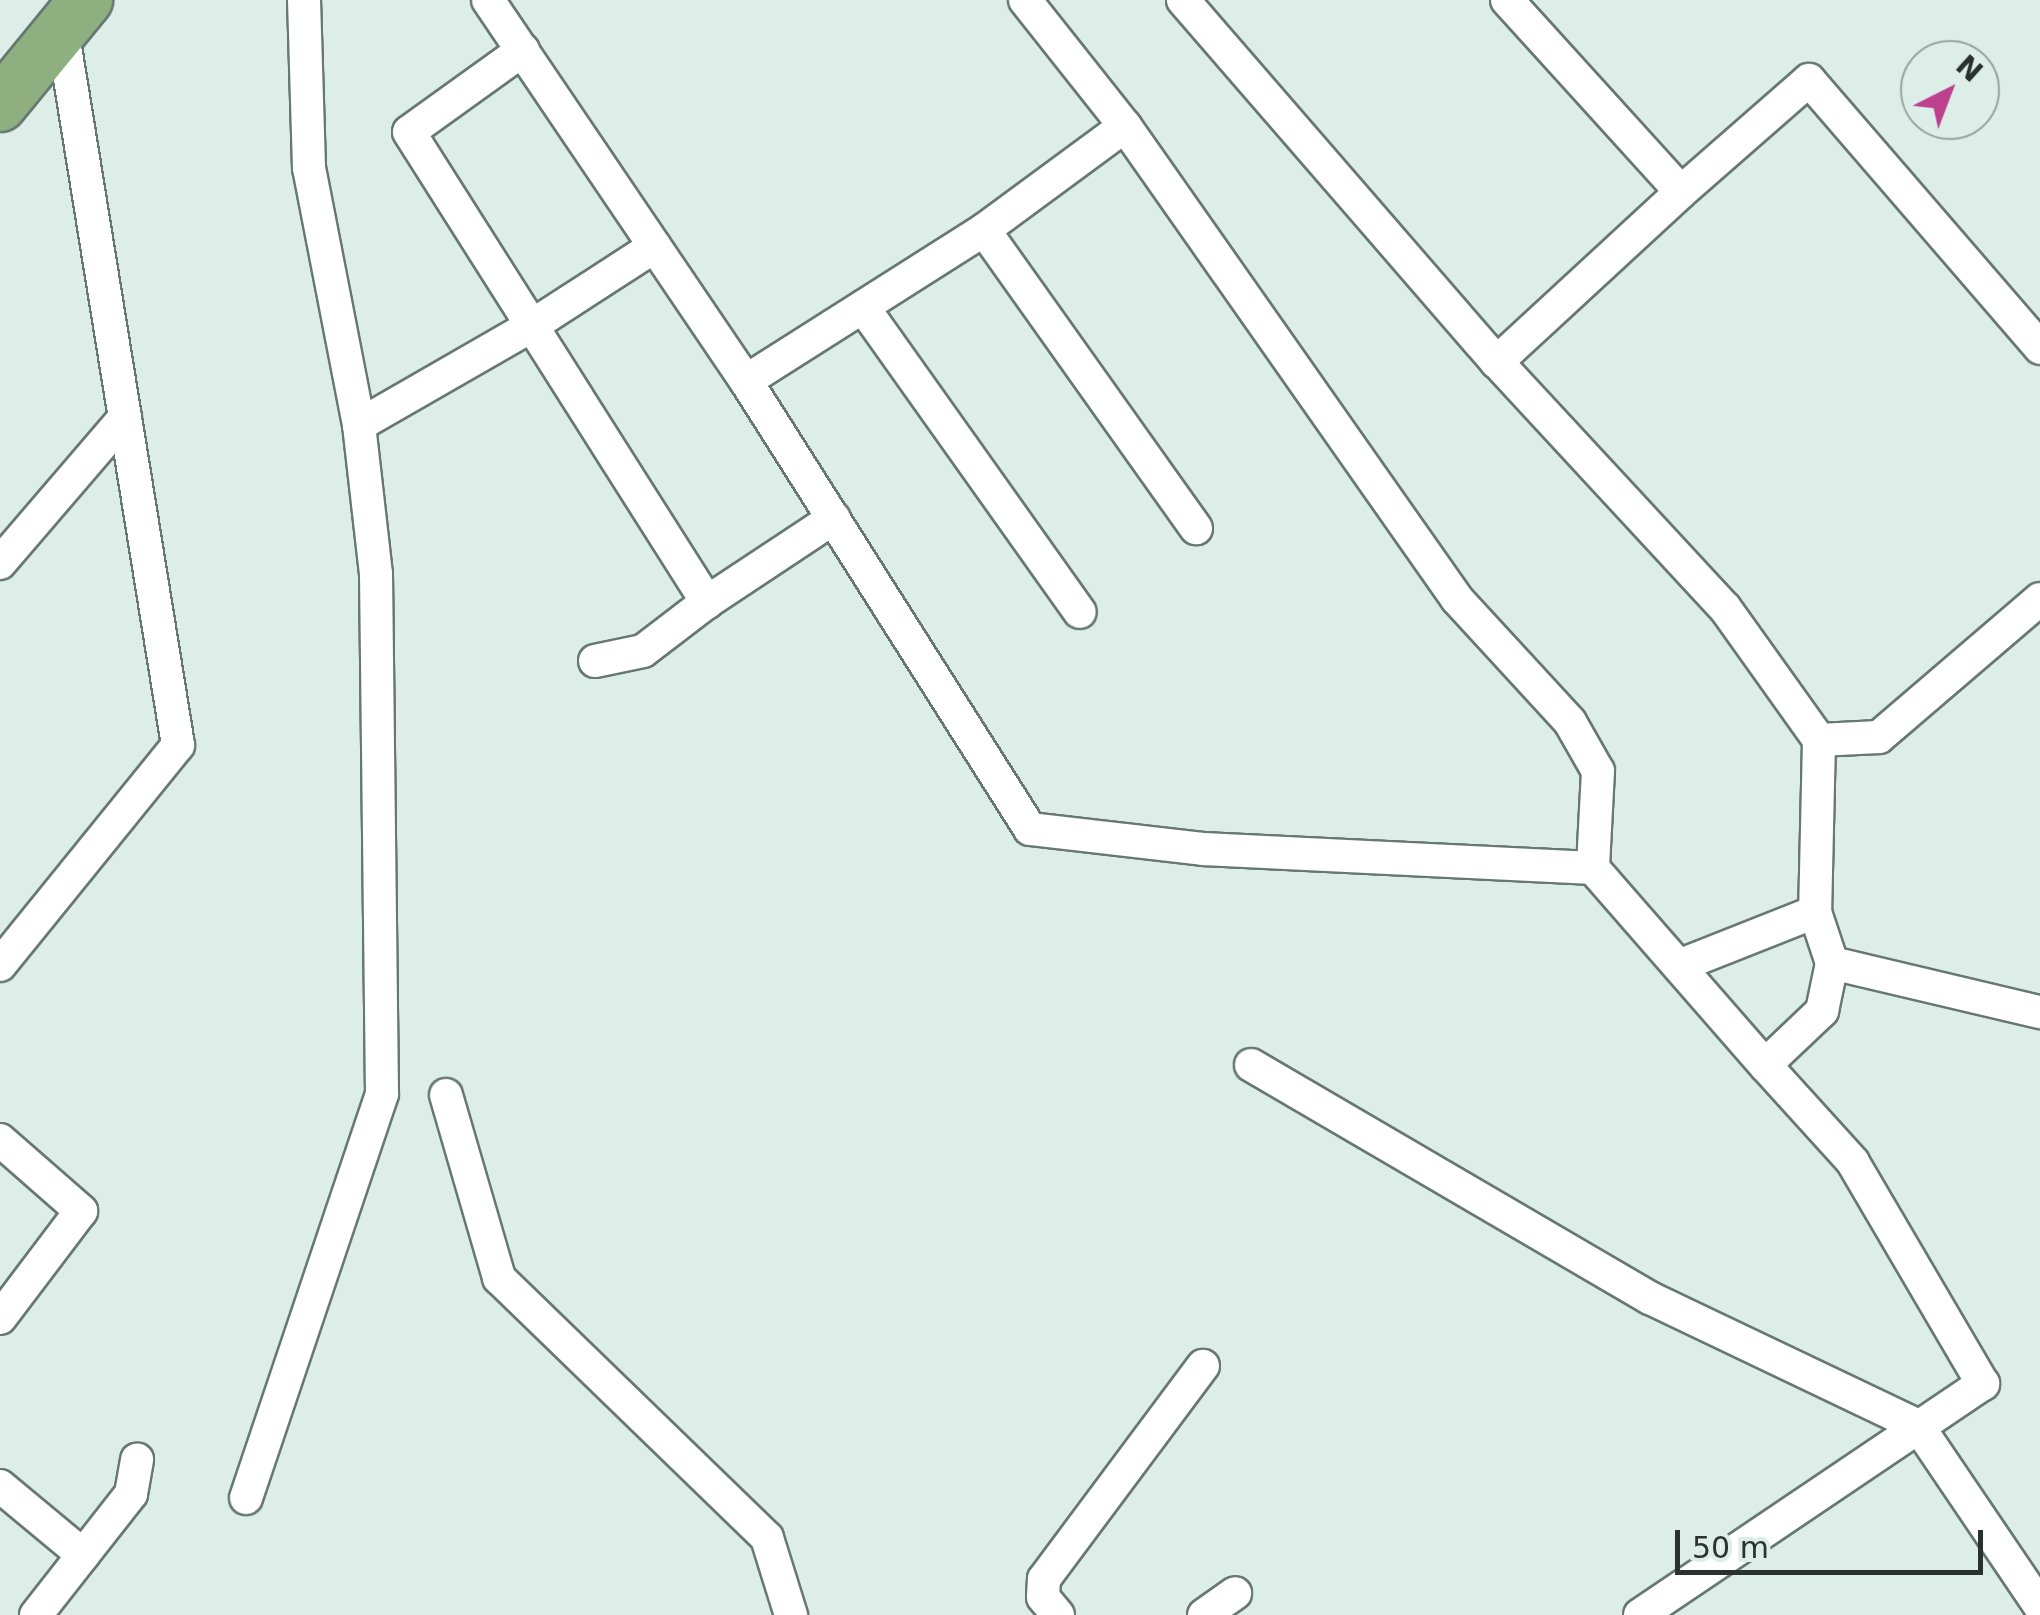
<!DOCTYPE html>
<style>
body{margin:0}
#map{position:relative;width:2040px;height:1615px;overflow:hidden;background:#dceee7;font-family:"DejaVu Sans",sans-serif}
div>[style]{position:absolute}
.roads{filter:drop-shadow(2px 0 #677872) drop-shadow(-2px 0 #677872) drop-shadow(0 2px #677872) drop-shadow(0 -2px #677872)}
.minor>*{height:32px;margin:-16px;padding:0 16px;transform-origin:16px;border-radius:16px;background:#fff}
.trunk>*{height:52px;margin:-26px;padding:0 26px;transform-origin:26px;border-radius:26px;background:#8eb080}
span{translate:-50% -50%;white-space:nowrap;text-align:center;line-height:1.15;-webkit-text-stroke:9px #dceee7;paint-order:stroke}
.north{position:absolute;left:1900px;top:40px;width:100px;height:100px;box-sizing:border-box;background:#dceee7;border:2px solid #95a39d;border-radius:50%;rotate:42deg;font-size:28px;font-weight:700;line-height:40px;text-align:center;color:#2a322f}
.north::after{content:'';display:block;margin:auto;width:35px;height:45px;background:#bd408f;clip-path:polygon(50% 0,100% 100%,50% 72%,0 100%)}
.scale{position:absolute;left:1675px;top:1530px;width:308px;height:45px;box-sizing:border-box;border:5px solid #2a322f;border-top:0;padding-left:12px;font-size:30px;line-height:35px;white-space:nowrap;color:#2a322f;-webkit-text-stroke:8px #dceee7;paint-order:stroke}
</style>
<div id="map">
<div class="roads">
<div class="minor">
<div style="left:488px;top:0;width:460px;rotate:55.9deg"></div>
<div style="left:746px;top:381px;width:530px;rotate:57.63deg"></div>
<div style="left:1030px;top:829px;width:175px;rotate:6.6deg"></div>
<div style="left:1204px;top:849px;width:389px;rotate:2.8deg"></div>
<div style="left:1593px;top:868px;width:262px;rotate:48.9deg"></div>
<div style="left:1025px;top:0;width:161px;rotate:51.6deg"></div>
<div style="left:1125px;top:126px;width:578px;rotate:54.93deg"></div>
<div style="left:1457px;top:599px;width:167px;rotate:47.4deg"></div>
<div style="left:1570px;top:722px;width:56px;rotate:60.3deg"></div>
<div style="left:1598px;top:771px;width:97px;rotate:93deg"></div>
<div style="left:1183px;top:0;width:479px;rotate:49.1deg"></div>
<div style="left:1507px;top:0;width:259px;rotate:47.8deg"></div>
<div style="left:1681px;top:192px;width:251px;rotate:137.3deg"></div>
<div style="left:1497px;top:362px;width:335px;rotate:47.2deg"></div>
<div style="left:1725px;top:608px;width:162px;rotate:54.5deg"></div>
<div style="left:1819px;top:740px;width:172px;rotate:91.3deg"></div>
<div style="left:1815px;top:912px;width:54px;rotate:71.6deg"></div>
<div style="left:1832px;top:963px;width:214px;rotate:13.3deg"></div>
<div style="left:523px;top:50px;width:140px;rotate:144.3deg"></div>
<div style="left:409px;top:132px;width:557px;rotate:57.62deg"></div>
<div style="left:707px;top:602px;width:152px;rotate:-33.5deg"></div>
<div style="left:1681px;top:192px;width:170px;rotate:-41.2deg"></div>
<div style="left:1809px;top:80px;width:354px;rotate:49.2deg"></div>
<div style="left:984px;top:230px;width:366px;rotate:54.6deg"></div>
<div style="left:863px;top:307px;width:374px;rotate:54.6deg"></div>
<div style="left:746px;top:381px;width:282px;rotate:-32.4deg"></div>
<div style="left:984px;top:230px;width:175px;rotate:-36.4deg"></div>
<div style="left:359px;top:425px;width:201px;rotate:-29.9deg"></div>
<div style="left:533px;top:325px;width:145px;rotate:-32.9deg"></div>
<div style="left:0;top:563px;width:192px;rotate:-49.4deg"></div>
<div style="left:595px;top:661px;width:49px;rotate:-11.8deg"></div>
<div style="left:643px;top:651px;width:81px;rotate:-37.4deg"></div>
<div style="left:1819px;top:740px;width:60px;rotate:-2.9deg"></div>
<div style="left:1879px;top:737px;width:212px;rotate:-40.6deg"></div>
<div style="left:0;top:965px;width:283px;rotate:-51deg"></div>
<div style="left:178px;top:745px;width:725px;rotate:-99.2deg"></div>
<div style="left:1681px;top:965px;width:144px;rotate:-21.6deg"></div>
<div style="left:1251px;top:1065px;width:462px;rotate:30.3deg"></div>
<div style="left:1650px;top:1298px;width:297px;rotate:25.5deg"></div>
<div style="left:1918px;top:1426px;width:217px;rotate:55.9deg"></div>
<div style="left:446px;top:1095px;width:191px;rotate:73.8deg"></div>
<div style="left:499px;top:1278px;width:373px;rotate:44.1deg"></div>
<div style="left:767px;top:1538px;width:81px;rotate:72.7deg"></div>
<div style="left:0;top:1140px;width:108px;rotate:41.2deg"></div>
<div style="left:81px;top:1211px;width:134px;rotate:127.1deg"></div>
<div style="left:0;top:1486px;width:108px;rotate:39.7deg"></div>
<div style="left:246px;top:1498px;width:426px;rotate:-71.4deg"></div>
<div style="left:382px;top:1094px;width:520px;rotate:-90.66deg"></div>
<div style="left:376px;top:574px;width:150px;rotate:-96.5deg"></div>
<div style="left:359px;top:425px;width:262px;rotate:-101deg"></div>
<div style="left:309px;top:168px;width:168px;rotate:-91.7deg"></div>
<div style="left:36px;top:1615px;width:154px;rotate:-51.9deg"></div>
<div style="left:131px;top:1494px;width:35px;rotate:-80deg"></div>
<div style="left:1058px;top:1615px;width:23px;rotate:-130deg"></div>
<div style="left:1043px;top:1597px;width:18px;rotate:-87deg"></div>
<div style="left:1044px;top:1579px;width:266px;rotate:-53.3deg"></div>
<div style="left:1204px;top:1615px;width:38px;rotate:-35deg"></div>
<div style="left:1640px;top:1615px;width:414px;rotate:-34deg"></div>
<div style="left:1983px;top:1384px;width:257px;rotate:-120.4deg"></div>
<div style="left:1853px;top:1162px;width:131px;rotate:-132.2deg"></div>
<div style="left:1765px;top:1065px;width:79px;rotate:-43.5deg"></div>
<div style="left:1822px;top:1011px;width:49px;rotate:-78.2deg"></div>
</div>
<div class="trunk">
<div style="left:0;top:105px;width:136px;rotate:-50.7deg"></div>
</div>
</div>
<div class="north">N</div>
<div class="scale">50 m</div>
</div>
